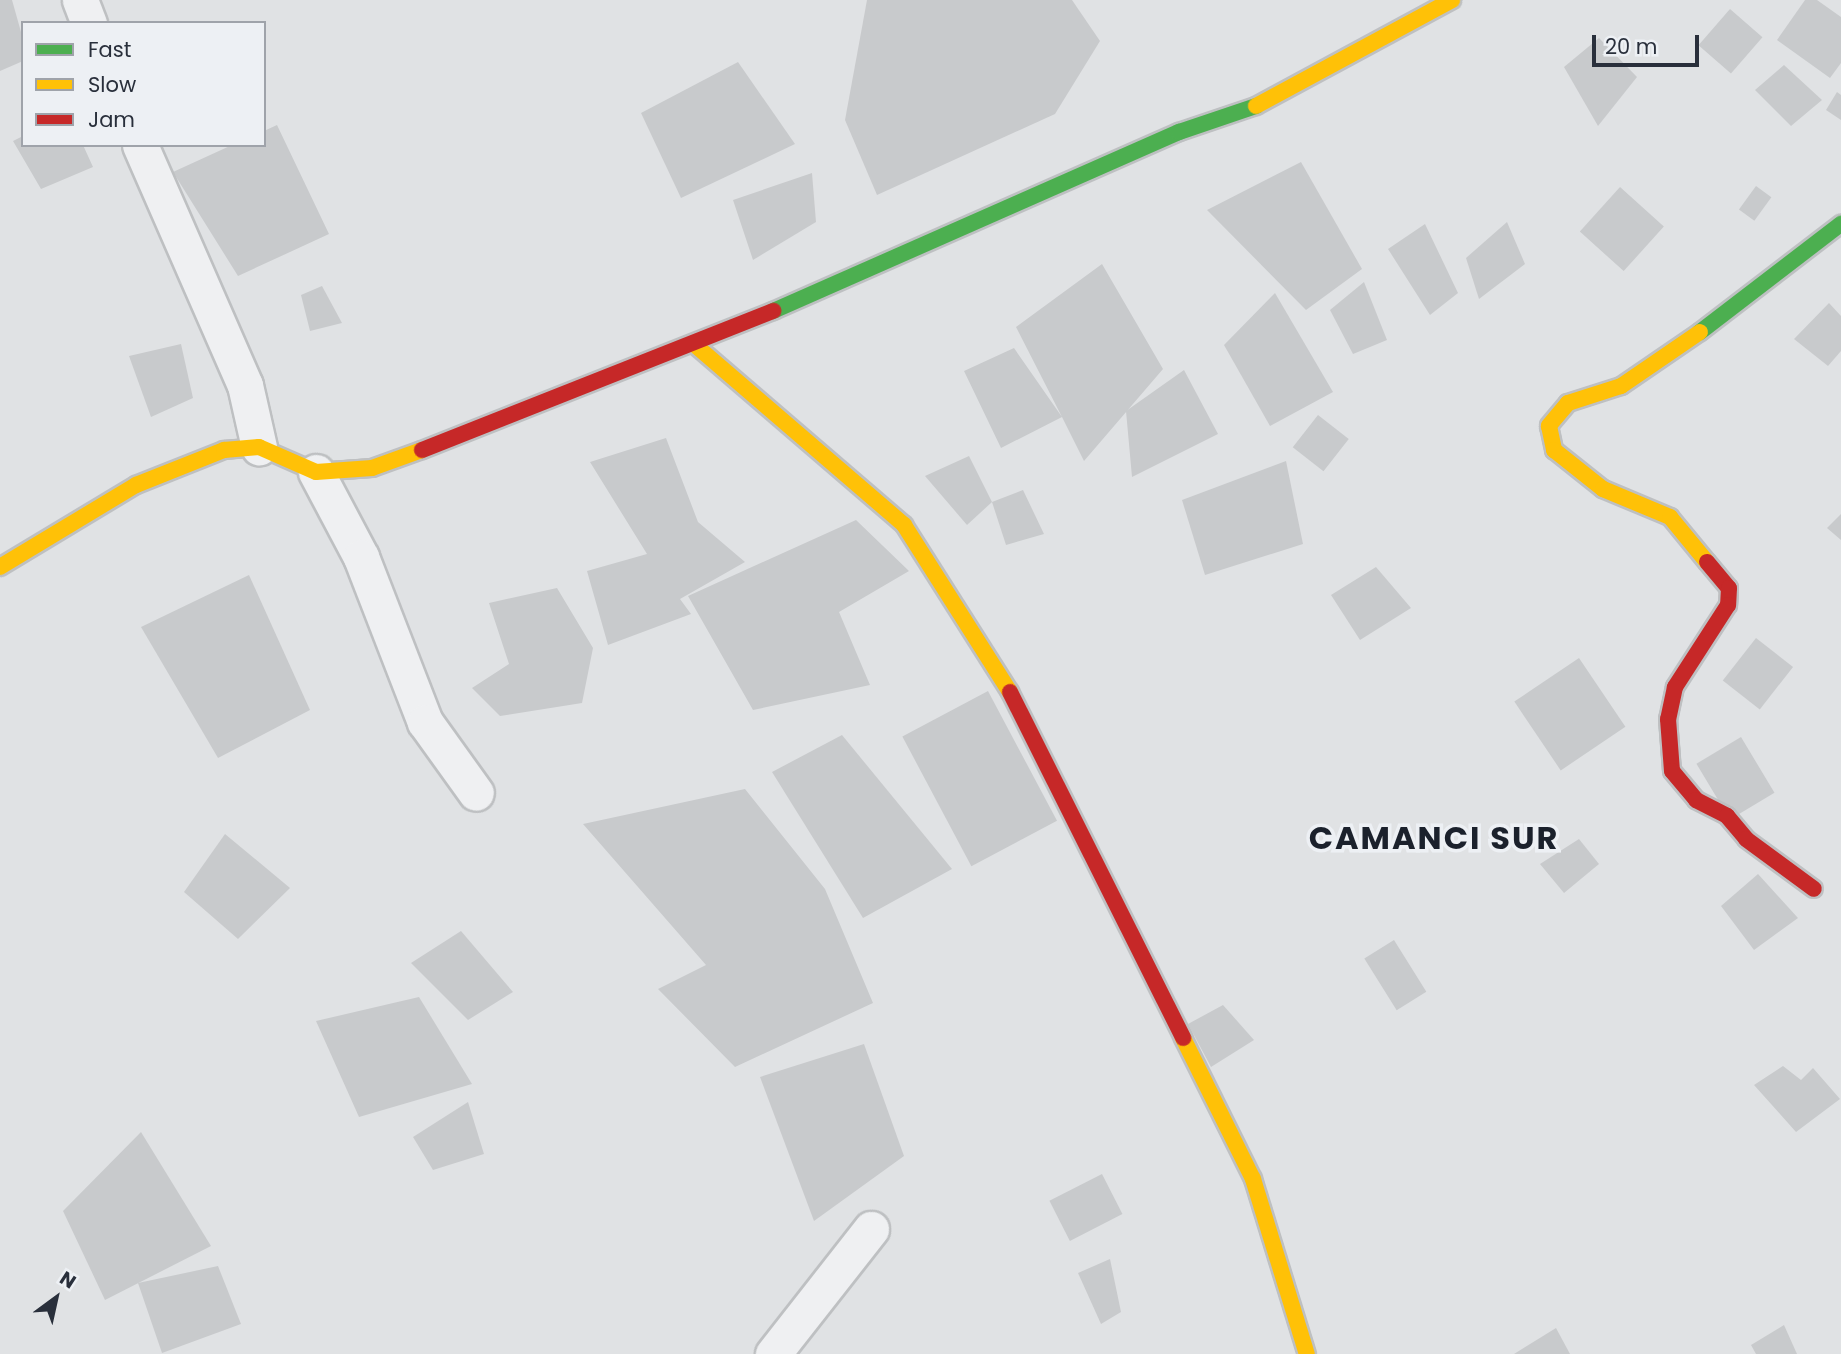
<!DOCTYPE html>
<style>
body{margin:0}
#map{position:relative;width:1841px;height:1354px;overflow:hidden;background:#e0e2e4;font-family:Poppins,sans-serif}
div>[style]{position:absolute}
.building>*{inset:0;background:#c8cacc;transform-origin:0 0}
.roads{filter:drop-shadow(2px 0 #bec0c2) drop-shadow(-2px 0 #bec0c2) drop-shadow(0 2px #bec0c2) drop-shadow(0 -2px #bec0c2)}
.street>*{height:35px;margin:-17.5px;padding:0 17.5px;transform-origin:17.5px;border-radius:17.5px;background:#eff0f2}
.fast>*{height:16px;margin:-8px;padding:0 8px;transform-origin:8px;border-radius:8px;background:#4caf50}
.slow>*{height:16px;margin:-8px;padding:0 8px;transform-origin:8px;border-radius:8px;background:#ffc107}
.jam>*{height:16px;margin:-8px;padding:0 8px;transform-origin:8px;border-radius:8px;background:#c62828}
span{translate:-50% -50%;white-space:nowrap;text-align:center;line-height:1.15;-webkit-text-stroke:7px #edf0f4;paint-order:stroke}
.district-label{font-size:32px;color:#1b212c;font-weight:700;letter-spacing:2px}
.legend{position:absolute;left:21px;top:21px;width:245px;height:126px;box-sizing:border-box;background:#edf0f4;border:2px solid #9fa3aa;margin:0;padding:9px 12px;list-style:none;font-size:21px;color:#292f3b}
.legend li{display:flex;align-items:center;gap:14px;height:35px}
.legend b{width:35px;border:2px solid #9fa3aa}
.north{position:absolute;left:21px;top:1263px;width:70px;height:70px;-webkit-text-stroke:5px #edf0f4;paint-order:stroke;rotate:33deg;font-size:19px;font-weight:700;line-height:28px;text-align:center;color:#292f3b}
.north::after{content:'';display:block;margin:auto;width:24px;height:32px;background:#292f3b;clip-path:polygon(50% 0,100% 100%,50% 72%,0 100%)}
.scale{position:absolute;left:1592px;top:35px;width:107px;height:32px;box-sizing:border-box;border:4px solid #292f3b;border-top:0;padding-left:9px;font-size:21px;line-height:24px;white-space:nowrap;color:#292f3b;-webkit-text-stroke:5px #edf0f4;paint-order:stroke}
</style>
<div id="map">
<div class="building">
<div style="clip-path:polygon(0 0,12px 0,23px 39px,23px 61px,0 71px)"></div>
<div style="clip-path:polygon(867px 0,1072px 0,1100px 41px,1055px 114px,877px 195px,845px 120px)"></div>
<div style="clip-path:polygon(1805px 0,1817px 0,1841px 17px,1841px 63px,1830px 78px,1777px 40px)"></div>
<div style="left:1730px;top:9px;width:43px;height:48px;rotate:41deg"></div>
<div style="clip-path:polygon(1599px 38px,1637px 77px,1598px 126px,1564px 67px)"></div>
<div style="clip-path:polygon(738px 62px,795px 144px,681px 198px,641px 113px)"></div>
<div style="clip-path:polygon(1784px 65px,1822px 100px,1791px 126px,1755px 90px)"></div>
<div style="clip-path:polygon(1837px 92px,1841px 95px,1841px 120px,1826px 110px)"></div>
<div style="clip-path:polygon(277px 125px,329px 234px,238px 276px,173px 172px,232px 145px,264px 145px,264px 131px)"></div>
<div style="clip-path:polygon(23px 136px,23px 145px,83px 145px,93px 167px,41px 189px,13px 141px)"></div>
<div style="clip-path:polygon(1301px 162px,1362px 269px,1306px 310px,1207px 210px)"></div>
<div style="clip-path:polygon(812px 173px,816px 222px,753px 260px,733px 200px)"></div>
<div style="left:1756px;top:186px;width:19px;height:29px;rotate:36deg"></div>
<div style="left:1620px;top:187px;width:59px;height:60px;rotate:42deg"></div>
<div style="clip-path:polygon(1507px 222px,1525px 264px,1479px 299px,1466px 258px)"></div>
<div style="clip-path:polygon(1425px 224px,1458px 293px,1430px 315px,1388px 249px)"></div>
<div style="clip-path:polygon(1102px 264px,1163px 369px,1084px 461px,1062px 417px,1001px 448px,964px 371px,1014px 348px,1062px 417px,1016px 327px)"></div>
<div style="clip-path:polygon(1364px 282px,1387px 340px,1353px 354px,1330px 310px)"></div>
<div style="clip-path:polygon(322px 286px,342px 323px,310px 331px,301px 295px)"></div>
<div style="clip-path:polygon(1275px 293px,1333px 392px,1270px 426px,1224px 345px)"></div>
<div style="clip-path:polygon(1829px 303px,1841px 316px,1841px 351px,1828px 366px,1794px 339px)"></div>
<div style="clip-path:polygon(181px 344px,193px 398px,151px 417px,129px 356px)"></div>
<div style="clip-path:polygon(1184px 370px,1218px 434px,1132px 477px,1126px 411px)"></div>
<div style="left:1318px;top:415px;width:39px;height:41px;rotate:38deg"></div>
<div style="clip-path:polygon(666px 438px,698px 522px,745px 562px,680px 599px,691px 614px,608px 645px,587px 571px,647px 554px,590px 462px)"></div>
<div style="clip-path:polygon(969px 456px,992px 502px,967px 525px,925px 476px)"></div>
<div style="clip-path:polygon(1286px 461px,1303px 544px,1205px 575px,1182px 500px)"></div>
<div style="clip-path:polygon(1023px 490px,1044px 534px,1006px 545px,992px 502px)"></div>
<div style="clip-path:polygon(1841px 514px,1841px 540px,1827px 528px)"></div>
<div style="clip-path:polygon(856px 520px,909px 571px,839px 612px,870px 685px,753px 710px,688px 596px)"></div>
<div style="clip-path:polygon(1376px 567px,1411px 608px,1360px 640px,1331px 595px)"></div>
<div style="clip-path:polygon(249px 575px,310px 710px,218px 758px,141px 627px)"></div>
<div style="clip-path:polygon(557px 588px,593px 648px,582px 703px,500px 716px,472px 688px,509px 664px,489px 603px)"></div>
<div style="left:1756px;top:638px;width:47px;height:54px;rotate:38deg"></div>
<div style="left:1579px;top:658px;width:83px;height:78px;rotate:56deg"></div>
<div style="left:988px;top:691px;width:147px;height:97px;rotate:62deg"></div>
<div style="clip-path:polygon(842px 735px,952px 869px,863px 918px,772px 772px)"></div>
<div style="left:1741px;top:737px;width:65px;height:52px;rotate:59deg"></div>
<div style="clip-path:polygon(745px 789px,825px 889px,873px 1003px,735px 1067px,658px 989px,706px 965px,583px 824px)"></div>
<div style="clip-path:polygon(225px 834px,290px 888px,238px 939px,184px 892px)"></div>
<div style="clip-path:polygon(1579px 839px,1599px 864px,1564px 893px,1540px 864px)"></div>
<div style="clip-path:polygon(1758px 874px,1798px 918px,1754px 950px,1721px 906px)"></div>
<div style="clip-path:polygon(461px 931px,513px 992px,468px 1020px,411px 963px)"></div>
<div style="left:1394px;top:940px;width:61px;height:35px;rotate:58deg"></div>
<div style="clip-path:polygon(419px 997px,472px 1084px,359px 1117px,316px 1021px)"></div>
<div style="clip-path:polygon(1223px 1005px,1254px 1040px,1211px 1067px,1188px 1024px)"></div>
<div style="clip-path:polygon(864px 1044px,904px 1156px,814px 1221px,760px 1077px)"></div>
<div style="clip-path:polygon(1783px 1066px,1801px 1080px,1813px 1068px,1840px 1099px,1796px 1132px,1754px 1085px)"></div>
<div style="clip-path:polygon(468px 1102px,484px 1154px,433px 1170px,413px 1137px)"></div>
<div style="clip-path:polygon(141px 1132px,211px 1246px,105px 1300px,63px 1211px)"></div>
<div style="left:1102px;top:1174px;width:45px;height:59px;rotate:63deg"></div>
<div style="clip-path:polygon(1110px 1259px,1121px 1312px,1101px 1324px,1078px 1273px)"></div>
<div style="clip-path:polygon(218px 1266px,241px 1324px,162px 1353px,138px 1283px)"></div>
<div style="clip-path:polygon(1784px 1325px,1797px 1354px,1756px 1354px,1751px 1345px)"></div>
<div style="clip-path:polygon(1556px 1328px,1570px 1354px,1514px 1354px)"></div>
</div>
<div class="roads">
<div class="street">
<div style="left:80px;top:0;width:25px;rotate:69deg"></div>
<div style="left:140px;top:145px;width:262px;rotate:66.4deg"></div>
<div style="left:245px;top:385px;width:64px;rotate:77.3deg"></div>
<div style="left:316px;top:472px;width:96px;rotate:62.1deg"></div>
<div style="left:361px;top:557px;width:177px;rotate:68.8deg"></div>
<div style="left:425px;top:722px;width:87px;rotate:54.3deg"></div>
<div style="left:773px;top:1354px;width:159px;rotate:-51.9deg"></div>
</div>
<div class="fast">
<div style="left:773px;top:311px;width:444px;rotate:-23.8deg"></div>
<div style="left:1179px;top:132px;width:81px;rotate:-18.7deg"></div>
<div style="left:1700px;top:332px;width:178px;rotate:-37.5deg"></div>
</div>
<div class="slow">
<div style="left:1256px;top:106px;width:223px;rotate:-28.4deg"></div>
<div style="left:1700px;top:332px;width:96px;rotate:145.6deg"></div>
<div style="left:1621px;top:386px;width:56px;rotate:162.2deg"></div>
<div style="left:1568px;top:403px;width:30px;rotate:130deg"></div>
<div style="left:1549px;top:426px;width:25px;rotate:78deg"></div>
<div style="left:1554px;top:450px;width:63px;rotate:38.5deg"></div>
<div style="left:1603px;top:489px;width:73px;rotate:22.7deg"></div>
<div style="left:1670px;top:517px;width:58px;rotate:50.6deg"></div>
<div style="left:695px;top:345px;width:276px;rotate:40.7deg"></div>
<div style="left:904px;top:525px;width:198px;rotate:57.6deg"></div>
<div style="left:0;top:567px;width:159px;rotate:-31.1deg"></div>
<div style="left:136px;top:485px;width:95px;rotate:-21.7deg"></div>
<div style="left:224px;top:450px;width:35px;rotate:-5deg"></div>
<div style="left:259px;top:447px;width:62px;rotate:23.7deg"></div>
<div style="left:316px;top:472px;width:56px;rotate:-4.1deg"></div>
<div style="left:372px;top:468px;width:53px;rotate:-19.8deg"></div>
<div style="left:1183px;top:1038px;width:157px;rotate:63.6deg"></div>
<div style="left:1253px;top:1179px;width:183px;rotate:72.9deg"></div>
</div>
<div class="jam">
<div style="left:422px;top:450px;width:378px;rotate:-21.6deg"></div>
<div style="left:1707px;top:562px;width:34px;rotate:50deg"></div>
<div style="left:1729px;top:588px;width:17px;rotate:93deg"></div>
<div style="left:1728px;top:605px;width:98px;rotate:122.9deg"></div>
<div style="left:1675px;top:687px;width:33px;rotate:102deg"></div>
<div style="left:1668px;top:719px;width:52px;rotate:85.6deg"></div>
<div style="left:1672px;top:771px;width:38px;rotate:50deg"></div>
<div style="left:1696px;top:800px;width:35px;rotate:27deg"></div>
<div style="left:1727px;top:816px;width:30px;rotate:50deg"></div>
<div style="left:1746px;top:839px;width:84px;rotate:36.3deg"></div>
<div style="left:1010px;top:692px;width:387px;rotate:63.4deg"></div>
</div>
</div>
<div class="district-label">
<span style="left:1434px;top:838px">CAMANCI SUR</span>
</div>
<ul class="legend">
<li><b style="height:9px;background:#4caf50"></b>Fast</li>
<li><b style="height:9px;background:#ffc107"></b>Slow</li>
<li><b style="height:9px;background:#c62828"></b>Jam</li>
</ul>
<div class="north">N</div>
<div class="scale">20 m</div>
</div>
